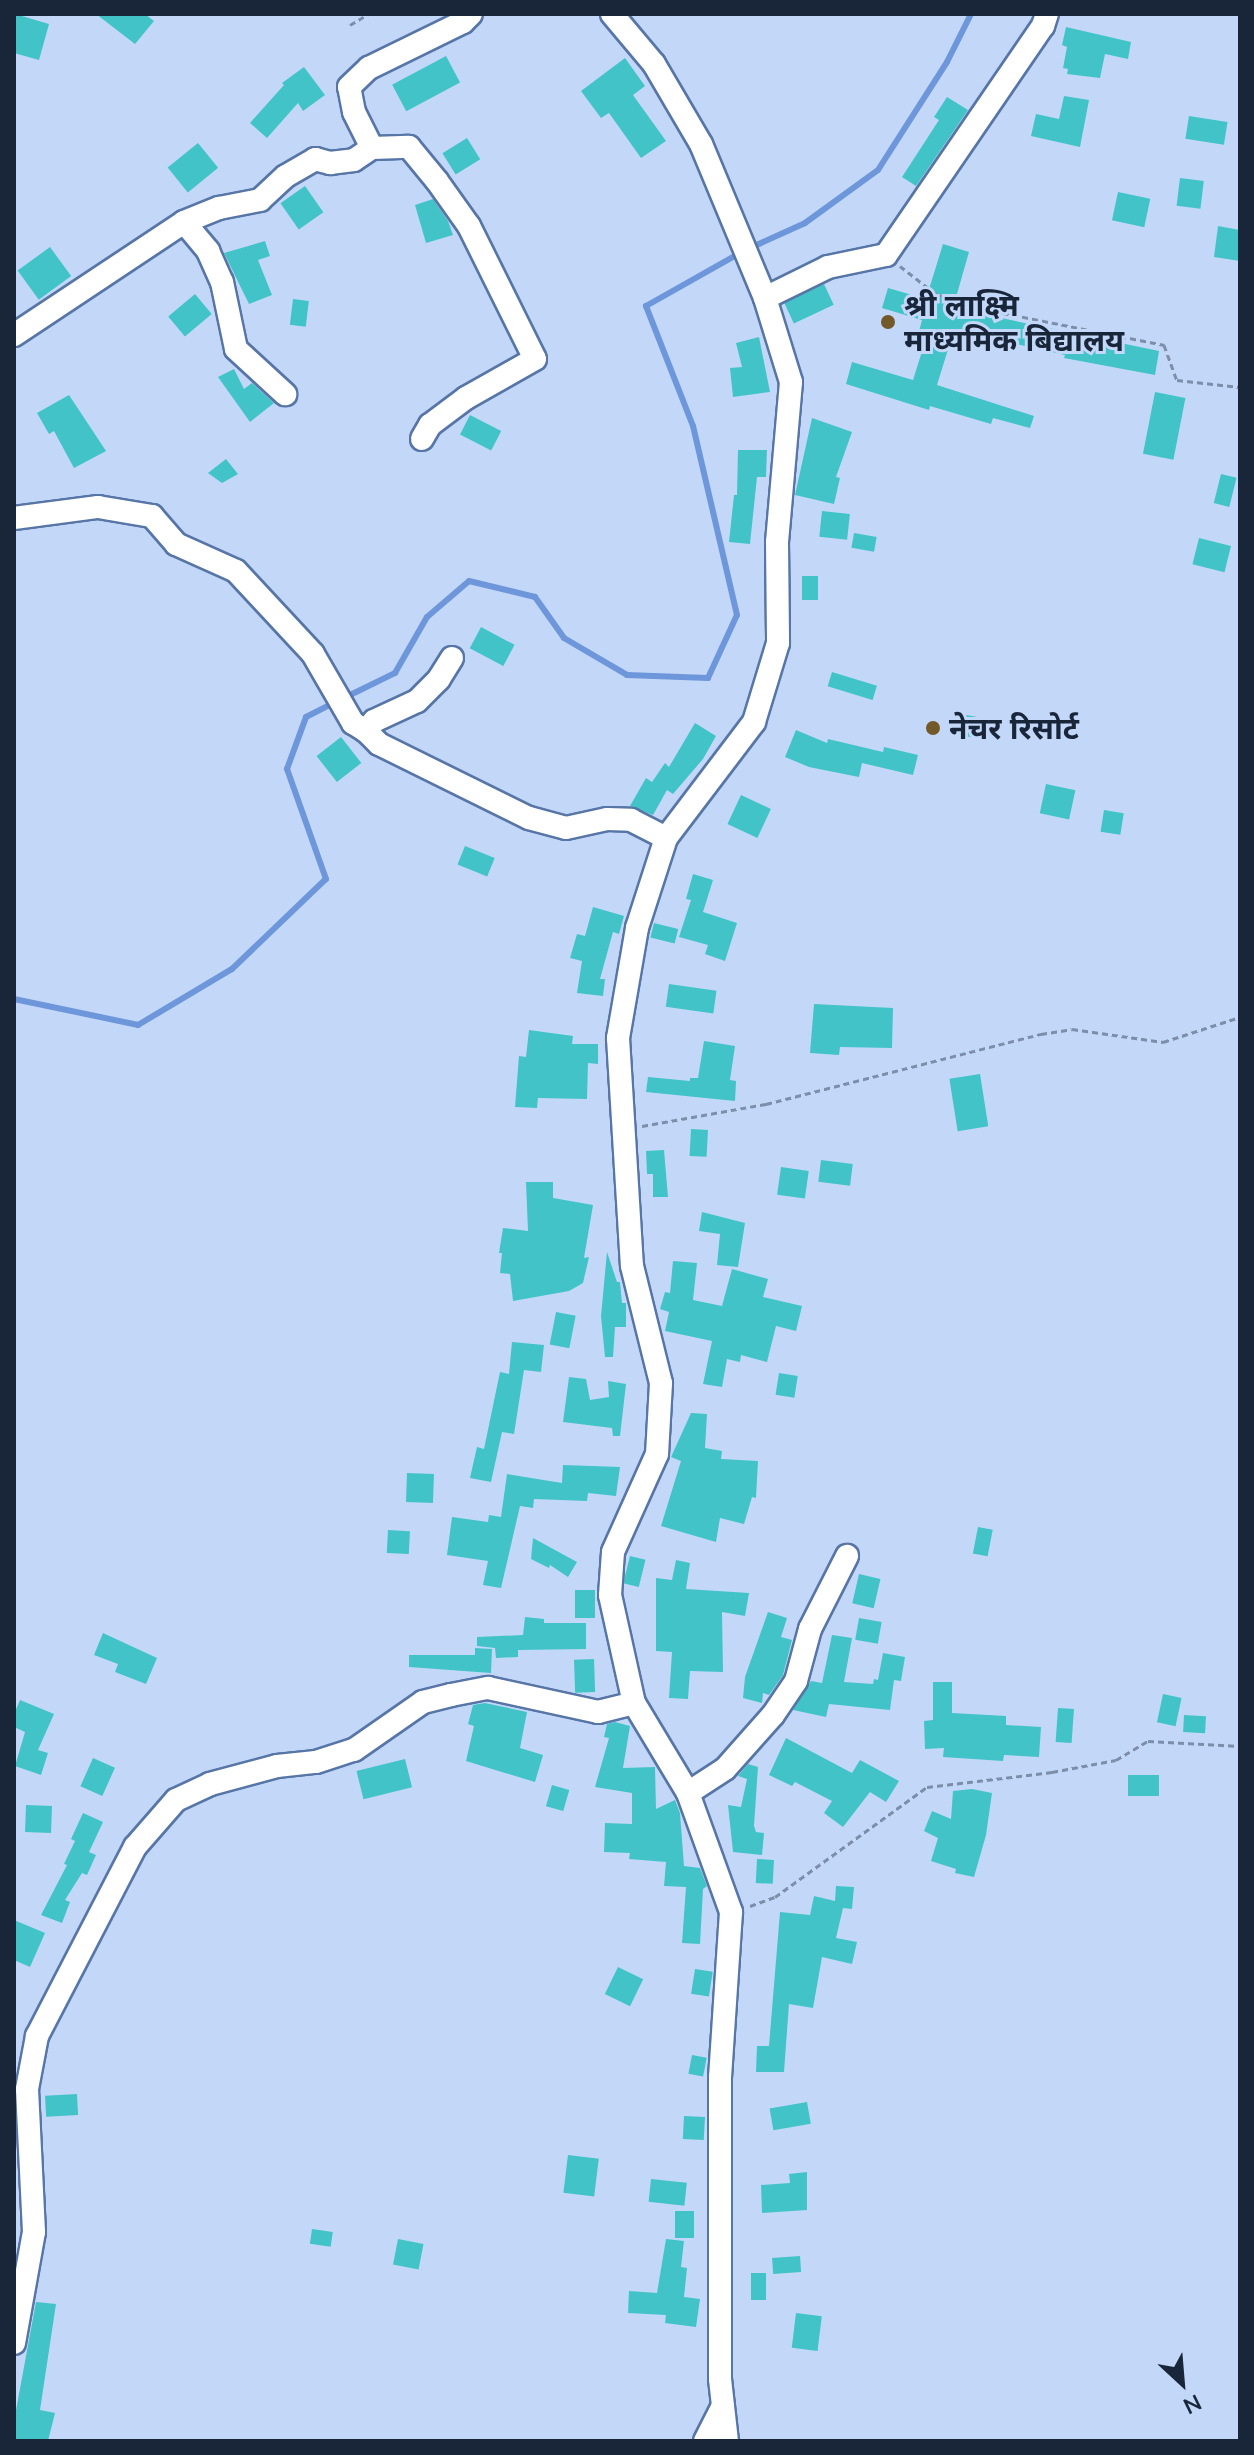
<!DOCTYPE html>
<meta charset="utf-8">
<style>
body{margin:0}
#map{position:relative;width:1254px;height:2455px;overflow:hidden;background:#c3d8f9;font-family:Mulish,"Noto Sans Devanagari",sans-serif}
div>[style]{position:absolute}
.stream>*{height:6px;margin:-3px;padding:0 3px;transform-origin:3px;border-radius:3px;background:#6d97da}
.building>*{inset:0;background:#42c3c8;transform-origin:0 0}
.path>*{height:3px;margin-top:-1.5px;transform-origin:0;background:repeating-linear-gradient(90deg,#7c8ea9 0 6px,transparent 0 10px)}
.roads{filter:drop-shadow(2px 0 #5776a7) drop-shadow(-2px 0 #5776a7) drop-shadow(0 2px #5776a7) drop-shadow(0 -2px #5776a7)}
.minor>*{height:22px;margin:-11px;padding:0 11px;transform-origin:11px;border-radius:11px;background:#fff}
.dots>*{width:22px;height:22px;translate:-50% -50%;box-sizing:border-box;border:4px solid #c3d8f9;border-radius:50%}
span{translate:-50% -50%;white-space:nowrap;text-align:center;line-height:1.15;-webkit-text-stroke:6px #c3d8f9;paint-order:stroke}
.poi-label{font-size:30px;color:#19263a;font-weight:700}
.left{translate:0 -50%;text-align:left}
.frame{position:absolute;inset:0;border:16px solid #19263a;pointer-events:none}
.north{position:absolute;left:1142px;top:2343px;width:80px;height:80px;-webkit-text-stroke:6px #c3d8f9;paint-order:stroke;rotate:154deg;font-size:22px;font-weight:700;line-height:32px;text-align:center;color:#19263a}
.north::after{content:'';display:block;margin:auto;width:28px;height:36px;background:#19263a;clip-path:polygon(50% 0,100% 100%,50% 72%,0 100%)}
</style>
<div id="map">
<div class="stream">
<div style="left:750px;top:248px;width:60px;rotate:-24.4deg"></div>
<div style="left:805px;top:223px;width:90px;rotate:-36deg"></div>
<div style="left:878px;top:170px;width:128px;rotate:-57.4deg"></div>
<div style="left:947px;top:62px;width:54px;rotate:-63.4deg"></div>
<div style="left:344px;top:698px;width:57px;rotate:-26.1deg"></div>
<div style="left:395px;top:673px;width:64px;rotate:-60.3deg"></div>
<div style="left:427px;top:617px;width:55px;rotate:-40.6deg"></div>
<div style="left:469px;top:581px;width:68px;rotate:13.6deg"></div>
<div style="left:535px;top:597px;width:50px;rotate:54.7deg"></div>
<div style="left:564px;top:638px;width:73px;rotate:30.4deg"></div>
<div style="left:627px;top:675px;width:81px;rotate:2.1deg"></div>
<div style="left:708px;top:678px;width:69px;rotate:-65.3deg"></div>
<div style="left:737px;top:615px;width:194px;rotate:-103.1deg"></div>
<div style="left:693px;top:426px;width:129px;rotate:-111.4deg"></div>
<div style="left:646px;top:306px;width:108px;rotate:-29.4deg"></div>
<div style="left:14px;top:999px;width:127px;rotate:11.8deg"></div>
<div style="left:138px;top:1025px;width:109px;rotate:-30.8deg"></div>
<div style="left:232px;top:969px;width:130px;rotate:-43.8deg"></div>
<div style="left:326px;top:879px;width:117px;rotate:-109.5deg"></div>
<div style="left:287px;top:769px;width:55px;rotate:-69.9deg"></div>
<div style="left:306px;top:717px;width:31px;rotate:-27deg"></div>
</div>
<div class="building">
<div style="clip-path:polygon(15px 14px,49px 24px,39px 60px,14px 53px)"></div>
<div style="clip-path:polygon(96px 14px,145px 14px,154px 21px,135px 44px)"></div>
<div style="clip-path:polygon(1066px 27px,1131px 42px,1128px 59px,1105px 54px,1100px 78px,1067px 74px,1068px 69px,1063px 68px,1067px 47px,1062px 45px)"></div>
<div style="left:446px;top:56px;width:30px;height:61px;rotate:62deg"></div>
<div style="clip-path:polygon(625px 58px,645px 86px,633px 95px,666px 141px,641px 158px,609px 113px,601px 118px,581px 91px)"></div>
<div style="clip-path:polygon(304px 67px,325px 95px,303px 111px,298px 103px,267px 138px,250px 123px,284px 85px,282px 83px)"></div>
<div style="clip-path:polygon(1064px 96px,1089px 100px,1080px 147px,1031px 136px,1036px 114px,1059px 119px)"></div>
<div style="clip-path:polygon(947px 97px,968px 110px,916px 186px,902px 177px,939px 120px,934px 117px)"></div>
<div style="left:1189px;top:116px;width:39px;height:23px;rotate:9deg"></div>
<div style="left:467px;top:138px;width:25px;height:29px;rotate:58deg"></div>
<div style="left:198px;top:143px;width:32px;height:39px;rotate:51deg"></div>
<div style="left:1180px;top:178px;width:24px;height:28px;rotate:7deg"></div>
<div style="left:305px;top:186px;width:32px;height:30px;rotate:55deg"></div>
<div style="left:1118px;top:192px;width:33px;height:29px;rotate:12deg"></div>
<div style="clip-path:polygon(433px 199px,448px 221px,453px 235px,426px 243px,415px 205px)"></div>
<div style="clip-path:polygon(1218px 226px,1240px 230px,1240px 261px,1214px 257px)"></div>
<div style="clip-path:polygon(265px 241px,270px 256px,258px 260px,272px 295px,249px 304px,224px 253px)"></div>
<div style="clip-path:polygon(943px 244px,969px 252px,953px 308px,1159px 351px,1155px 375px,1064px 358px,1065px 355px,954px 330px,937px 385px,1034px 416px,1030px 428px,993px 418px,991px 424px,930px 406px,929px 410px,846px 384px,852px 362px,913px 380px,924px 345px,916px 343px,922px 320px,882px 308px,888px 288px,926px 299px)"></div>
<div style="left:50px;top:247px;width:36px;height:40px;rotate:54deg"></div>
<div style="left:824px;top:284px;width:23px;height:44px;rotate:65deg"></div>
<div style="left:195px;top:294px;width:26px;height:35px;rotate:50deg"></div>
<div style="left:293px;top:299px;width:16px;height:26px;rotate:7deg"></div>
<div style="clip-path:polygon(759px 337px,770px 392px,733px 397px,730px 368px,742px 367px,736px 343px)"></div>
<div style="clip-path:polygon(234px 369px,244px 389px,252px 383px,274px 403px,250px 422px,218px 377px)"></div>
<div style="left:1155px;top:392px;width:31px;height:63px;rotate:11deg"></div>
<div style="clip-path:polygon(69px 395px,106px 451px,74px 468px,54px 431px,49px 434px,37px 413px)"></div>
<div style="left:470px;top:415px;width:35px;height:22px;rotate:27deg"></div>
<div style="clip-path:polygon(812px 418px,852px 432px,836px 477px,840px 478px,834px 504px,795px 495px)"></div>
<div style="clip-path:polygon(738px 450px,767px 450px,766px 477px,757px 477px,750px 544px,729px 542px,734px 495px,737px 495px)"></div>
<div style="clip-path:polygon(226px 459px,238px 474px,222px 483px,208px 473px)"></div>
<div style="left:1221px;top:474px;width:16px;height:30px;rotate:14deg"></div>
<div style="left:822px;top:511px;width:28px;height:26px;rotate:6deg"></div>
<div style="left:854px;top:533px;width:23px;height:15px;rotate:10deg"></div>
<div style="left:1199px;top:538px;width:33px;height:27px;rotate:14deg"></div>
<div style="left:802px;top:576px;width:16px;height:24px"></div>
<div style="left:481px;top:627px;width:38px;height:24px;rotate:28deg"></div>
<div style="left:832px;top:672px;width:47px;height:15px;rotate:17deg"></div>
<div style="left:955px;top:713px;width:34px;height:21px;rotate:10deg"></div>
<div style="clip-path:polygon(695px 723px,716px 736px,703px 759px,673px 794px,667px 790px,653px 815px,630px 806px,646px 778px,652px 782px,665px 763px,669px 767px)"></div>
<div style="clip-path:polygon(796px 730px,827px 743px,828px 739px,883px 752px,884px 747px,918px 755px,913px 775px,862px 763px,859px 777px,809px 767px,785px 757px)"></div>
<div style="left:341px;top:737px;width:33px;height:31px;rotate:52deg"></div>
<div style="left:1046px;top:784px;width:30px;height:30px;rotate:12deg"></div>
<div style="left:741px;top:795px;width:33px;height:32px;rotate:25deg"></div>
<div style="left:1104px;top:810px;width:20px;height:22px;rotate:9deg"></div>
<div style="left:465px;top:846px;width:32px;height:20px;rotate:22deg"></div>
<div style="clip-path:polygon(693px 874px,713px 880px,703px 912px,737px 923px,725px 961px,705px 954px,708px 945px,679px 937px,691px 900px,686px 899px)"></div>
<div style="clip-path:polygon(593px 907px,624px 916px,619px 934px,613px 932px,600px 979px,605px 979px,603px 996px,577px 993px,582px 961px,570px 958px,577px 934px,585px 936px)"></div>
<div style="left:654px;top:923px;width:25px;height:15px;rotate:14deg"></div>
<div style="left:669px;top:984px;width:48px;height:23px;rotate:8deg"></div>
<div style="clip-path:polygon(814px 1004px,893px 1008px,892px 1048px,840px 1047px,839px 1055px,810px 1053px)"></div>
<div style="clip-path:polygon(529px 1030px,573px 1036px,572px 1044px,598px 1044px,598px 1064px,588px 1063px,587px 1099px,538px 1098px,537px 1108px,515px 1107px,519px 1056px,526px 1057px)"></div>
<div style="clip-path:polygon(704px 1041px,735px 1046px,730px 1080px,736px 1081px,735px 1101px,646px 1092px,648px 1077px,690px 1081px,690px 1078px,698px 1078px)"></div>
<div style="left:980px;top:1074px;width:53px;height:31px;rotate:81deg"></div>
<div style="left:691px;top:1129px;width:17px;height:27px;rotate:3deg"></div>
<div style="clip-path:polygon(664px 1150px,668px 1197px,653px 1197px,653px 1174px,647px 1174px,646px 1151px)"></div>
<div style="left:821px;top:1160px;width:32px;height:22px;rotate:7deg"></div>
<div style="left:781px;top:1167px;width:28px;height:28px;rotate:8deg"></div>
<div style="clip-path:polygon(526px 1182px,553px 1182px,553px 1198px,593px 1205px,584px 1258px,589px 1257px,583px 1283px,569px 1291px,513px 1301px,510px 1274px,500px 1273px,502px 1253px,499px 1253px,503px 1228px,528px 1231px)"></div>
<div style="clip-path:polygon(702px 1212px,745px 1223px,738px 1267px,717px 1265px,720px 1234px,699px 1231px)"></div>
<div style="clip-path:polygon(607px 1252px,617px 1282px,620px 1282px,622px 1303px,626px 1303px,626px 1327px,615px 1327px,613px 1357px,605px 1357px,601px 1316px)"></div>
<div style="clip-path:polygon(673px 1261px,697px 1263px,693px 1300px,722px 1306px,732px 1269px,768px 1279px,763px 1297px,802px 1306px,796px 1331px,776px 1326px,767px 1362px,741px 1355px,740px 1362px,727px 1359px,722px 1387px,703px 1384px,712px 1341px,665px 1331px,669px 1312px,660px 1309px,665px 1292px,670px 1293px)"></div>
<div style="left:556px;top:1312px;width:20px;height:33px;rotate:11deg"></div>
<div style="clip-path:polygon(512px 1342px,544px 1345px,541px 1372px,524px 1370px,514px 1434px,502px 1432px,491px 1482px,470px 1478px,477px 1447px,484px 1449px,500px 1372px,509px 1374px)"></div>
<div style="left:779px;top:1373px;width:19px;height:22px;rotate:9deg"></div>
<div style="clip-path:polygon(569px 1377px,586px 1379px,590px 1400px,609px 1397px,608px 1381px,626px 1384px,620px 1436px,613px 1436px,612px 1428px,563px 1422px)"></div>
<div style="clip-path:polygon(691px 1413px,707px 1414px,705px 1448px,722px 1451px,721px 1459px,758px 1461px,756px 1498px,752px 1497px,744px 1524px,720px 1518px,716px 1542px,661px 1526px,681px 1461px,671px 1457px)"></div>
<div style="clip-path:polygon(563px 1465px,620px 1467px,616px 1496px,588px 1493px,587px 1501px,534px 1499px,533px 1508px,520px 1506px,501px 1588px,483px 1585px,488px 1561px,447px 1555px,452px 1517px,488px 1522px,489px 1515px,501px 1517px,507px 1474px,562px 1483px)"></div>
<div style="left:407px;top:1473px;width:27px;height:29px;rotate:2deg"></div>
<div style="left:978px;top:1527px;width:15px;height:27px;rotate:11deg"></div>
<div style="left:388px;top:1530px;width:22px;height:23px;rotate:3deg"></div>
<div style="clip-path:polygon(533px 1538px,577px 1562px,568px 1577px,550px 1565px,549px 1568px,531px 1559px)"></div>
<div style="left:630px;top:1556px;width:16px;height:28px;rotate:14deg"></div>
<div style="clip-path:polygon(676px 1560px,690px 1563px,686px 1589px,749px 1593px,745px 1616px,722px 1612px,723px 1672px,690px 1671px,688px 1699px,669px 1698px,672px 1652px,656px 1651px,656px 1578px,672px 1580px)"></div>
<div style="left:859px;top:1574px;width:22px;height:30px;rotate:13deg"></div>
<div style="left:575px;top:1590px;width:20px;height:28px"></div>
<div style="clip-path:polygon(768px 1612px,787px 1618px,781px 1637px,792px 1640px,783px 1675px,769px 1695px,763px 1693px,762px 1703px,743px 1698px,745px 1677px)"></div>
<div style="clip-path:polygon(525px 1617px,544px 1619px,544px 1623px,586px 1623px,586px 1649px,518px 1650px,518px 1657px,496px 1658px,495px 1648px,477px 1646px,477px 1637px,523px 1635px)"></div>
<div style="left:859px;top:1618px;width:23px;height:22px;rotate:10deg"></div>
<div style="clip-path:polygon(103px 1633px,157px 1658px,146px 1684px,115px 1672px,118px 1664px,94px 1655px)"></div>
<div style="clip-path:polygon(832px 1635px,852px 1638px,844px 1682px,873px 1684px,874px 1679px,878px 1680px,883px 1653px,905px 1657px,901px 1681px,894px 1680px,890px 1710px,829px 1704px,826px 1717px,793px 1710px,811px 1681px,822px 1683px)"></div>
<div style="clip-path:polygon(475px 1648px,492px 1649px,491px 1673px,409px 1667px,409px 1655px,475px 1655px)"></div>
<div style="left:594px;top:1659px;width:33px;height:20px;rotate:88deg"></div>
<div style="clip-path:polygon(933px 1682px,952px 1682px,952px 1713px,1006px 1716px,1006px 1725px,1041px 1727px,1039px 1757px,1004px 1755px,1003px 1761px,943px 1757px,944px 1748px,925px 1749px,924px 1721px,933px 1720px)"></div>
<div style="left:1163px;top:1694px;width:19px;height:29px;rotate:12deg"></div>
<div style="clip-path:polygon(20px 1700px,54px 1714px,38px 1750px,48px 1753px,41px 1775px,15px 1766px,25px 1732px,14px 1727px,14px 1714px)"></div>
<div style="clip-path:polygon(485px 1703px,527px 1712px,520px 1748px,543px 1755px,535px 1782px,466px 1761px,474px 1726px,468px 1724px,473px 1705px)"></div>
<div style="left:1058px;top:1708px;width:16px;height:34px;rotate:4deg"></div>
<div style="left:1184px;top:1715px;width:22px;height:17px;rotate:3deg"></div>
<div style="clip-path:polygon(615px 1722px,630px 1726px,623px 1768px,655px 1767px,656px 1809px,675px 1800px,680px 1813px,684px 1866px,700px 1868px,707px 1886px,703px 1889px,700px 1944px,682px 1943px,686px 1887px,664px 1886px,666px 1862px,629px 1859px,630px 1853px,604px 1852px,605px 1823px,632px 1824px,632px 1793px,595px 1787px,609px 1738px,604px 1737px,607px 1724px)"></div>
<div style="clip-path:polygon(786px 1738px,852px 1773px,860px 1760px,899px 1781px,886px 1802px,870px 1792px,843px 1827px,824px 1813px,832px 1801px,795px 1782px,792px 1786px,769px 1775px)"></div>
<div style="left:93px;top:1758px;width:24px;height:31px;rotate:24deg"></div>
<div style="left:405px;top:1759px;width:29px;height:50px;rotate:76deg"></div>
<div style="clip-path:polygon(748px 1764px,758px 1767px,754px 1826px,756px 1832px,764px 1833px,762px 1855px,733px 1852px,728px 1805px,741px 1807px,747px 1779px,738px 1776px)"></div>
<div style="left:1159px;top:1775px;width:21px;height:31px;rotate:90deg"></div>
<div style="left:552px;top:1785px;width:18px;height:22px;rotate:16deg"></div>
<div style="clip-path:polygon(972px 1789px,992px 1793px,986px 1835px,974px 1877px,955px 1873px,956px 1869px,931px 1861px,938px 1838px,924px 1831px,932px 1811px,951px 1819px,953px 1791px)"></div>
<div style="left:26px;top:1805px;width:26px;height:27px;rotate:2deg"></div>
<div style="clip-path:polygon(83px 1813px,103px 1822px,89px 1852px,96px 1855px,87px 1875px,82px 1873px,65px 1900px,70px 1902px,62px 1923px,41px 1915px,67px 1865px,64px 1864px,75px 1841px,71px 1839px)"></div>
<div style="left:757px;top:1859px;width:17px;height:24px;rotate:3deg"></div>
<div style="clip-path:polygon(836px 1886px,854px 1887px,852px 1909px,843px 1908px,836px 1938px,857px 1942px,852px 1964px,822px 1957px,813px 2008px,789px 2004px,784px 2072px,756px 2072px,757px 2046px,769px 2046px,780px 1912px,810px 1915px,814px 1896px,835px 1901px)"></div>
<div style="clip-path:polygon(14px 1920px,45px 1933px,30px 1967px,14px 1960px)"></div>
<div style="left:618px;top:1967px;width:28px;height:30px;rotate:26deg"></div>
<div style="left:695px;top:1969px;width:18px;height:25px;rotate:9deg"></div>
<div style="left:692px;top:2055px;width:15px;height:19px;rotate:11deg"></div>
<div style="left:77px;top:2094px;width:21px;height:32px;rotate:87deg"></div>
<div style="left:807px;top:2102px;width:22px;height:38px;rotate:80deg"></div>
<div style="left:684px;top:2116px;width:21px;height:23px;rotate:3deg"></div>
<div style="left:568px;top:2155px;width:31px;height:38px;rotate:7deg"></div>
<div style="clip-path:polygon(807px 2172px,807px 2210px,762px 2213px,761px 2185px,790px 2183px,789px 2174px)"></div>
<div style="left:651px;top:2179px;width:36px;height:23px;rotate:6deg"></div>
<div style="left:675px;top:2211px;width:19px;height:27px"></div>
<div style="left:312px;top:2229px;width:21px;height:15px;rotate:8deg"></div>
<div style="left:398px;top:2239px;width:26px;height:26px;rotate:11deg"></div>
<div style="clip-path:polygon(666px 2239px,684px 2241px,681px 2267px,687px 2268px,684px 2297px,700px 2299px,696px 2327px,665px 2323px,666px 2315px,628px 2313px,629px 2291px,657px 2293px)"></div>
<div style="left:800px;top:2256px;width:16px;height:28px;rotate:86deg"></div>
<div style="left:751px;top:2273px;width:15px;height:27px"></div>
<div style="clip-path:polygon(36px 2302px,56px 2304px,40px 2410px,55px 2413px,48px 2441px,21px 2441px,14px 2439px,14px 2421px)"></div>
<div style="left:796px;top:2313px;width:26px;height:35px;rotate:7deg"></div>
</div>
<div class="path">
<div style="left:350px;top:25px;width:21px;rotate:-31deg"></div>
<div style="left:900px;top:266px;width:46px;rotate:37.9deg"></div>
<div style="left:936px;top:294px;width:49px;rotate:17.7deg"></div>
<div style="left:983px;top:309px;width:185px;rotate:11.2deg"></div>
<div style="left:1164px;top:345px;width:37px;rotate:70deg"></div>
<div style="left:1177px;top:380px;width:63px;rotate:6.3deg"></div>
<div style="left:642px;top:1126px;width:126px;rotate:-10.1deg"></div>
<div style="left:766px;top:1104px;width:284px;rotate:-14.3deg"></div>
<div style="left:1041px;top:1034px;width:31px;rotate:-9deg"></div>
<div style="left:1072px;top:1029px;width:92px;rotate:8.1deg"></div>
<div style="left:1163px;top:1042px;width:81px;rotate:-18deg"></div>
<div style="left:750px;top:1906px;width:27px;rotate:-20deg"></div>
<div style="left:775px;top:1897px;width:188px;rotate:-35.9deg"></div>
<div style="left:927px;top:1787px;width:126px;rotate:-6.8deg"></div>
<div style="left:1052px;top:1772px;width:65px;rotate:-10.6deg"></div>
<div style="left:1116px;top:1760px;width:37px;rotate:-31deg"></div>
<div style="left:1148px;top:1741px;width:92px;rotate:3.1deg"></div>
</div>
<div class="roads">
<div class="minor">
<div style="left:612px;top:14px;width:65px;rotate:50deg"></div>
<div style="left:654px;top:64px;width:93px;rotate:59.6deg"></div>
<div style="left:701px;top:144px;width:167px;rotate:67.4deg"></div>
<div style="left:765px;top:298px;width:88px;rotate:72.8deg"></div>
<div style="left:791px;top:382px;width:161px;rotate:95deg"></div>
<div style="left:777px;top:542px;width:101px;rotate:89.4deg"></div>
<div style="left:778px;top:643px;width:83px;rotate:106.9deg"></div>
<div style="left:754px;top:722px;width:146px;rotate:127.2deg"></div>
<div style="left:666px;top:838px;width:95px;rotate:107.9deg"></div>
<div style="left:637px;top:928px;width:112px;rotate:99.8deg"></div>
<div style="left:618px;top:1038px;width:228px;rotate:86.5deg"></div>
<div style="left:632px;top:1266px;width:121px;rotate:76.1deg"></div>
<div style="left:661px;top:1383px;width:71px;rotate:93.2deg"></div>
<div style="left:657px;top:1454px;width:107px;rotate:114.2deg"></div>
<div style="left:613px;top:1552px;width:43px;rotate:94deg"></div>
<div style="left:610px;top:1595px;width:111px;rotate:77.5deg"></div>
<div style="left:634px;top:1703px;width:105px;rotate:59deg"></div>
<div style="left:688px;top:1793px;width:127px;rotate:70.1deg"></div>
<div style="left:731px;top:1912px;width:165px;rotate:93.8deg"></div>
<div style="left:720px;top:2077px;width:302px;rotate:90deg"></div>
<div style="left:720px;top:2379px;width:62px;rotate:83.6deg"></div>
<div style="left:372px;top:148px;width:37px;rotate:-2deg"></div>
<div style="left:409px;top:147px;width:44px;rotate:50.5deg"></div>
<div style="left:437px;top:181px;width:55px;rotate:54.6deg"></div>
<div style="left:469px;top:226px;width:148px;rotate:63.6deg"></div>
<div style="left:535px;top:359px;width:79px;rotate:150.5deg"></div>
<div style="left:466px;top:398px;width:45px;rotate:143.1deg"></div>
<div style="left:430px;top:425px;width:16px;rotate:120deg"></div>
<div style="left:184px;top:222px;width:38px;rotate:50deg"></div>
<div style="left:208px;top:251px;width:34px;rotate:66deg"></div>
<div style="left:222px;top:282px;width:68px;rotate:78.2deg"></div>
<div style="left:236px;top:349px;width:67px;rotate:42.6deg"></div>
<div style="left:765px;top:298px;width:70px;rotate:-26.2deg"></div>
<div style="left:828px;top:267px;width:59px;rotate:-11.7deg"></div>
<div style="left:886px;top:255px;width:278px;rotate:-55.6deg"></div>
<div style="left:1043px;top:26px;width:13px;rotate:-72deg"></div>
<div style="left:14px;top:335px;width:204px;rotate:-33.6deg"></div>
<div style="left:184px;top:222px;width:38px;rotate:-22deg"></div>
<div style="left:219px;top:208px;width:42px;rotate:-11deg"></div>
<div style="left:260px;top:200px;width:35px;rotate:-43deg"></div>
<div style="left:286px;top:176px;width:34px;rotate:-30deg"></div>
<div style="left:315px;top:159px;width:16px;rotate:15deg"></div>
<div style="left:330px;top:163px;width:24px;rotate:-7deg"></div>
<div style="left:354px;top:160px;width:22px;rotate:-34deg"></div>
<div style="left:372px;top:148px;width:40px;rotate:-116.6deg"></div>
<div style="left:354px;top:112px;width:25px;rotate:-101deg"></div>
<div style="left:349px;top:87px;width:28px;rotate:-44deg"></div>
<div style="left:369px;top:68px;width:105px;rotate:-26.1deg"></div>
<div style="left:463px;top:22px;width:11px;rotate:-45deg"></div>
<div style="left:14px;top:518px;width:85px;rotate:-7.5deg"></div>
<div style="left:98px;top:507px;width:55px;rotate:9.5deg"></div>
<div style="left:152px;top:516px;width:37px;rotate:49deg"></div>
<div style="left:176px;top:544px;width:66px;rotate:24.2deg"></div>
<div style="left:236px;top:571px;width:113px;rotate:47.1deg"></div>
<div style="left:313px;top:654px;width:80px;rotate:59.9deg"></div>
<div style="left:353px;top:723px;width:15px;rotate:32deg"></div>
<div style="left:452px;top:658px;width:25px;rotate:122deg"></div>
<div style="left:439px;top:679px;width:31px;rotate:135deg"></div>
<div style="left:417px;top:701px;width:47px;rotate:155.1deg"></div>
<div style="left:374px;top:721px;width:13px;rotate:129deg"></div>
<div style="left:366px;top:731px;width:18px;rotate:45deg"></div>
<div style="left:379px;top:744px;width:167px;rotate:26.3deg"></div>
<div style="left:529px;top:818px;width:38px;rotate:15deg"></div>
<div style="left:566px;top:828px;width:42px;rotate:-12.4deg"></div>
<div style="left:607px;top:819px;width:24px;rotate:2deg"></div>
<div style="left:631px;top:820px;width:39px;rotate:27deg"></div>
<div style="left:688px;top:1793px;width:44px;rotate:-33deg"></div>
<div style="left:725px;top:1769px;width:72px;rotate:-48.4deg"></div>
<div style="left:773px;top:1715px;width:41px;rotate:-55.9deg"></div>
<div style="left:796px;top:1681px;width:54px;rotate:-74.9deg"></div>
<div style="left:810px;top:1629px;width:82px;rotate:-63.1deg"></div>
<div style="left:14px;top:2343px;width:113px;rotate:-79.8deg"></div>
<div style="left:34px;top:2232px;width:143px;rotate:-92.8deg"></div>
<div style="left:27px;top:2089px;width:54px;rotate:-79.3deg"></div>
<div style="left:37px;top:2036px;width:213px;rotate:-62.6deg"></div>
<div style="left:135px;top:1847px;width:62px;rotate:-48.9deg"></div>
<div style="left:176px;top:1800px;width:38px;rotate:-25deg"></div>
<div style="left:210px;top:1784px;width:69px;rotate:-15deg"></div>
<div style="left:277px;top:1766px;width:39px;rotate:-6deg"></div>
<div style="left:316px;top:1762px;width:40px;rotate:-18deg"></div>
<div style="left:354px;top:1750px;width:84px;rotate:-34.8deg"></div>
<div style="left:423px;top:1702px;width:29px;rotate:-14deg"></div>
<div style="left:451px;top:1695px;width:38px;rotate:-11deg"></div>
<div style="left:488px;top:1688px;width:113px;rotate:12.3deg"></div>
<div style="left:598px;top:1712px;width:37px;rotate:-14deg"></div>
<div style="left:705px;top:2441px;width:39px;rotate:-63deg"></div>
</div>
</div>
<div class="dots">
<div style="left:888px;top:322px;background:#73582a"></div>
<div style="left:933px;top:728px;background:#73582a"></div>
</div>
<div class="poi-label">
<span class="left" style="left:904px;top:322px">श्री लाक्ष्मि<br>माध्यमिक बिद्यालय</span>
<span class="left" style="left:949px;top:728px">नेचर रिसोर्ट</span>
</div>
<div class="frame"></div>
<div class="north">N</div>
</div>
